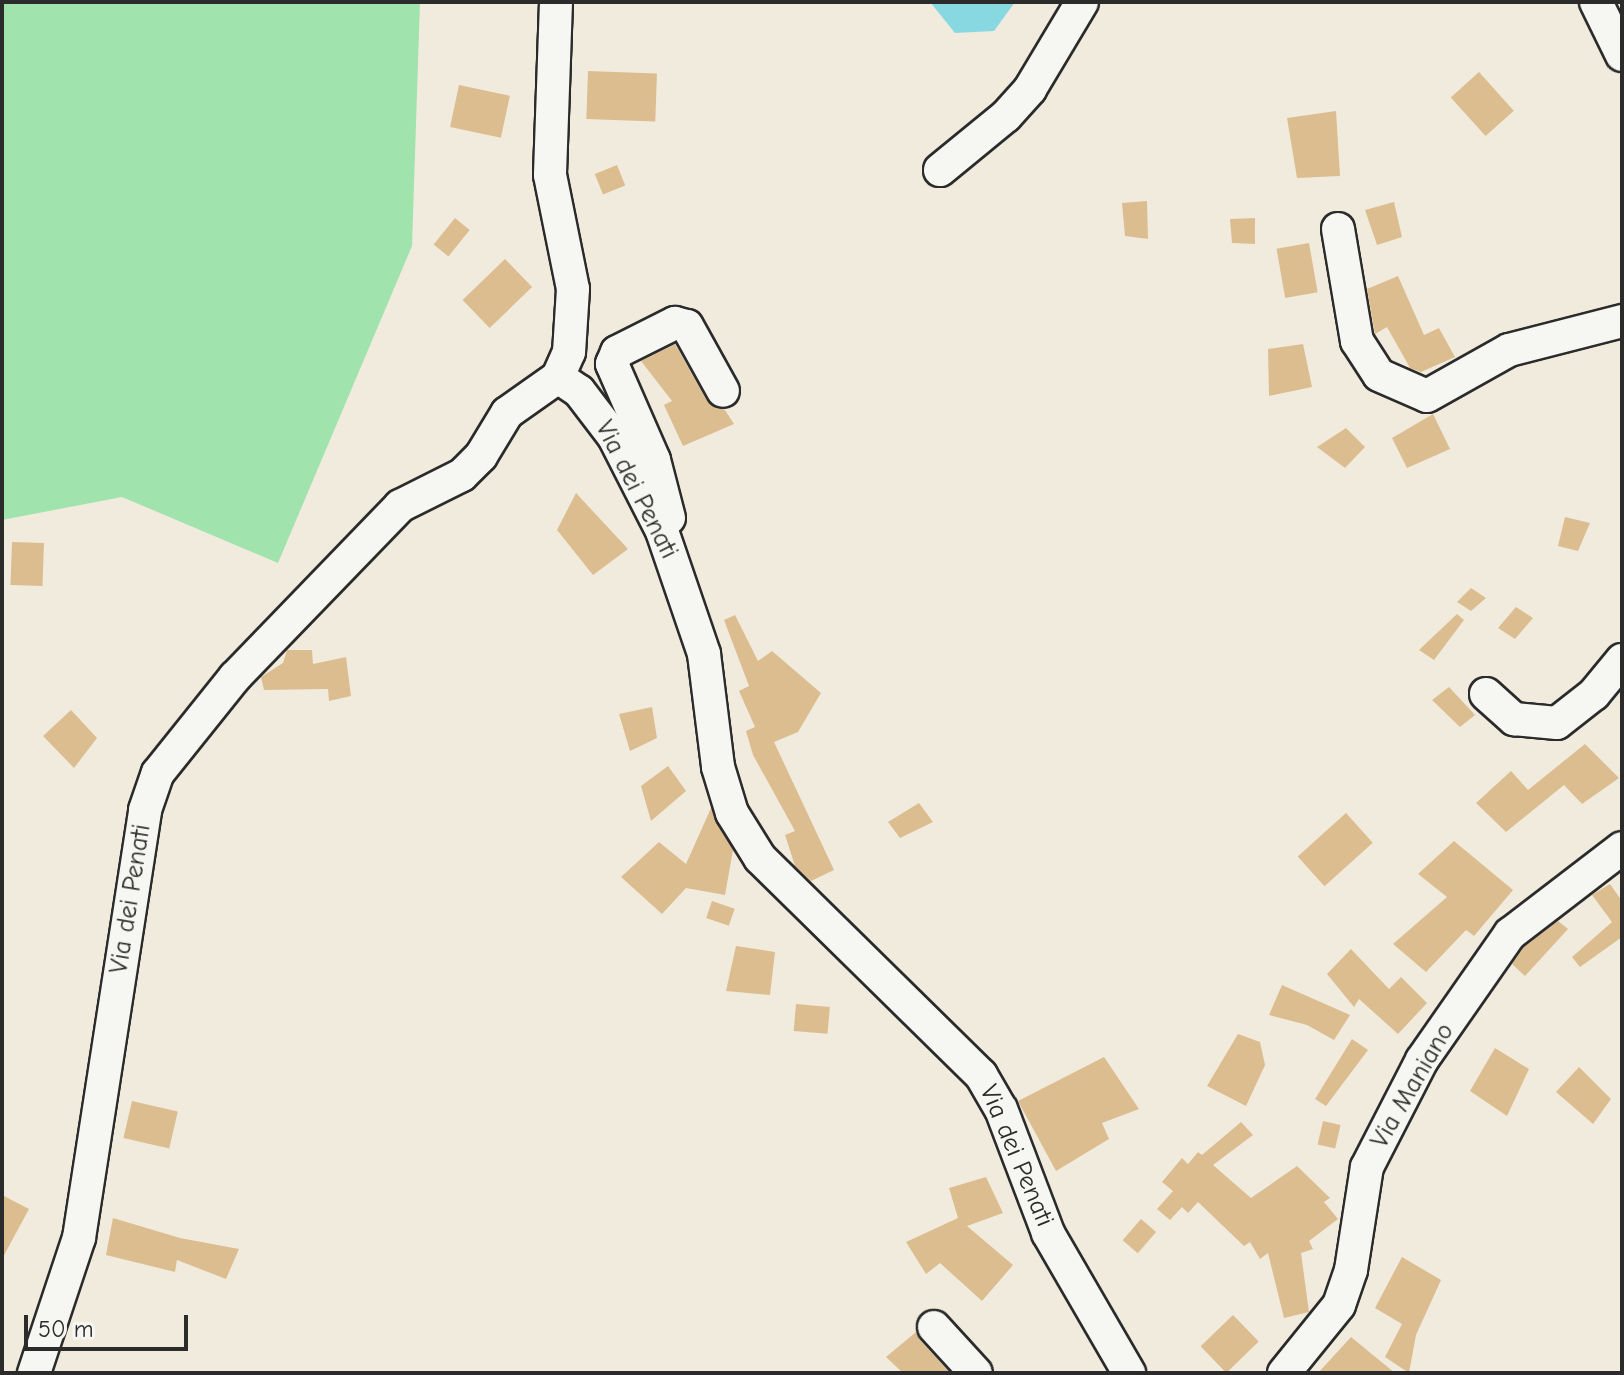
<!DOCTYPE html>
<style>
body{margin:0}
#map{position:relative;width:1624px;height:1375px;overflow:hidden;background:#f1ebde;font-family:"Comic Neue",sans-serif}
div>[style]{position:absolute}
.green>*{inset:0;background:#a1e3ad}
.water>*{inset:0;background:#87d8e1}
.building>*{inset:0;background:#dcbd90;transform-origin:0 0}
.roads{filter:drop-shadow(2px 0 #2b2b2b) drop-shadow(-2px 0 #2b2b2b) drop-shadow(0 2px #2b2b2b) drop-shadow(0 -2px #2b2b2b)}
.minor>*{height:32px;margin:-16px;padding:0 16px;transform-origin:16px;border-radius:16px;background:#f6f6f2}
span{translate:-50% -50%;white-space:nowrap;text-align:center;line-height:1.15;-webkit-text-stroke:6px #f6f6f2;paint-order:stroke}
.street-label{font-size:26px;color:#2b2b2b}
.frame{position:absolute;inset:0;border:4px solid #2b2b2b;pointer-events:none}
.scale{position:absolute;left:24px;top:1315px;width:164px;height:36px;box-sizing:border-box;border:4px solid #2b2b2b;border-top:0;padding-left:10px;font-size:24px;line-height:28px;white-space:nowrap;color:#2b2b2b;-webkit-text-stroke:6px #f6f6f2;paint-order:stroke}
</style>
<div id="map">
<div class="green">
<div style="clip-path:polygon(2px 2px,420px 2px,412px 246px,278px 563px,122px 497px,2px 520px)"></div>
</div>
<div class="water">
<div style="clip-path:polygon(930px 2px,1015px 2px,994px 31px,955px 33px)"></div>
</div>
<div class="building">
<div style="left:588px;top:71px;width:69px;height:48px;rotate:2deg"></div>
<div style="left:1479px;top:72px;width:52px;height:38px;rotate:48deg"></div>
<div style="left:459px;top:85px;width:52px;height:43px;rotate:12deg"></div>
<div style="clip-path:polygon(1336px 111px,1340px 176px,1297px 178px,1287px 118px)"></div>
<div style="left:617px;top:165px;width:22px;height:24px;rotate:68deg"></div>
<div style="clip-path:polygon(1147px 201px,1148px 239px,1125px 236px,1122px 203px)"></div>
<div style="clip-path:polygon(1394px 202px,1402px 237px,1377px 245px,1365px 210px)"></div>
<div style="left:455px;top:218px;width:19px;height:34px;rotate:39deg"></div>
<div style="clip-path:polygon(1255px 218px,1255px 244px,1232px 243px,1230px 219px)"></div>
<div style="left:1309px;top:243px;width:50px;height:33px;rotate:80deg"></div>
<div style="left:505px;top:259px;width:39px;height:59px;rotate:46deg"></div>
<div style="clip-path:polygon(1398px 276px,1424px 335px,1439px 328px,1455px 357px,1421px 372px,1410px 368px,1387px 327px,1375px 334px,1367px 289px)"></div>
<div style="clip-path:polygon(675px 344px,707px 401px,725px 410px,734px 424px,683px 446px,664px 405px,672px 401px,641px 361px)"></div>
<div style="clip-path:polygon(1303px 344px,1312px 387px,1269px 396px,1268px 349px)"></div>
<div style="clip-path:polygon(1433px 414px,1450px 449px,1407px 468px,1392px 438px)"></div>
<div style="clip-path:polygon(1346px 428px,1365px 447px,1345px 468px,1317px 447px)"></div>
<div style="clip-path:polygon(576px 493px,628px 549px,593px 575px,557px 530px)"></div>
<div style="clip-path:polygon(1565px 517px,1590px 523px,1578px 551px,1558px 546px)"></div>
<div style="left:12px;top:542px;width:32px;height:43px;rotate:2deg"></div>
<div style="clip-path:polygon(1471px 588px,1486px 598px,1471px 611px,1457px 602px)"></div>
<div style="clip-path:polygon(1516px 607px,1533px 618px,1515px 639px,1498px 628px)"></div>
<div style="clip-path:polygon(1457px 614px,1464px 620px,1434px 660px,1419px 650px)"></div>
<div style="clip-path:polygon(735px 615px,758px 661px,772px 651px,821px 693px,798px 732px,774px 742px,834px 870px,811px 881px,795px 866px,785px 835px,795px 831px,753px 755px,746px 731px,755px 727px,739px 691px,749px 686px,724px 620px)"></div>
<div style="clip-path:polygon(287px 650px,312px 650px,313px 664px,346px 657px,351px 696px,329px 701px,328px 689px,264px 690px,261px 677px,283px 663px)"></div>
<div style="clip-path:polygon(1449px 687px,1475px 715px,1460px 727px,1432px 700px)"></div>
<div style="clip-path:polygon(652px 707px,657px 738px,630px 751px,619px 714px)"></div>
<div style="clip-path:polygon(71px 710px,97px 738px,74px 768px,43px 736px)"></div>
<div style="clip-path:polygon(1585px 744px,1619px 778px,1582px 804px,1564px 785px,1506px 832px,1476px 803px,1511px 771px,1528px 790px)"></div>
<div style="clip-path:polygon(668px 766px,686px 791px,651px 821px,641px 786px)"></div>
<div style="clip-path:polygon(919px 803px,933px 822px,900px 838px,888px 822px)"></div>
<div style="clip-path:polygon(711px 808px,733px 850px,725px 895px,686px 888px,662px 914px,621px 877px,659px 842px,686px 864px)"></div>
<div style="left:1346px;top:813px;width:40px;height:65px;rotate:48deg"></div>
<div style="clip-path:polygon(1454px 841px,1513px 890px,1474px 936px,1466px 930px,1426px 972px,1393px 944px,1447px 897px,1418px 874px)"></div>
<div style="clip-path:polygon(1610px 884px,1622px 901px,1622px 937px,1580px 967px,1572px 957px,1612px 922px,1592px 895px)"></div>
<div style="left:712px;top:901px;width:24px;height:18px;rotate:19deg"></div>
<div style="clip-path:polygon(1558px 921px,1568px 929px,1525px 976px,1512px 964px,1524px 947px)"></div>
<div style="clip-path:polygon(736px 946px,775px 952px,770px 995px,726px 991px)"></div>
<div style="clip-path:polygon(1351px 949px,1389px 989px,1401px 977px,1427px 1003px,1398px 1034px,1359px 999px,1354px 1007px,1327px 974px)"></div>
<div style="clip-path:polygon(1282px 985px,1350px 1015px,1334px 1040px,1307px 1025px,1269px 1015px)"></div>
<div style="left:796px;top:1004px;width:34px;height:27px;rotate:5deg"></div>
<div style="clip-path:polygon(1238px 1034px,1260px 1042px,1265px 1065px,1246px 1106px,1207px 1086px)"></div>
<div style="clip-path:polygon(1352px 1039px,1368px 1050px,1326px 1106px,1315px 1099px)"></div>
<div style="clip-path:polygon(1495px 1048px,1529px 1069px,1507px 1116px,1470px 1091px)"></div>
<div style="clip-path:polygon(1104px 1057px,1139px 1109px,1102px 1123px,1109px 1139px,1056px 1171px,1018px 1101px)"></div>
<div style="clip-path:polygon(1579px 1067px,1611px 1099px,1593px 1124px,1556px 1092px)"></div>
<div style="left:132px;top:1101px;width:47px;height:38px;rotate:13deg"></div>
<div style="left:1323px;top:1121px;width:18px;height:24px;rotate:13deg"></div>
<div style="clip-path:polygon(1241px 1122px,1253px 1135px,1213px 1165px,1251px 1198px,1297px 1166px,1330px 1198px,1324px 1202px,1338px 1219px,1309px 1241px,1313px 1249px,1301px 1253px,1309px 1312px,1284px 1318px,1268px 1253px,1260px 1259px,1250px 1242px,1244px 1246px,1198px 1202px,1188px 1213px,1182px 1207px,1170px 1220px,1157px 1209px,1173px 1191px,1162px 1182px,1182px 1158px,1188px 1164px,1198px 1152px,1202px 1155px)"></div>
<div style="clip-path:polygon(986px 1177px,1003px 1213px,967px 1226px,1013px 1265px,982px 1301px,940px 1263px,926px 1274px,906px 1242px,958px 1218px,949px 1188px)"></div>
<div style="clip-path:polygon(2px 1195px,29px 1209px,2px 1259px)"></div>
<div style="clip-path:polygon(113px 1218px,180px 1238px,239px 1249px,226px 1279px,177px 1260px,175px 1272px,106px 1255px)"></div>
<div style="left:1141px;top:1219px;width:20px;height:28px;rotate:41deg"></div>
<div style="clip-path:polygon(1402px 1257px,1441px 1280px,1416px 1335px,1409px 1373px,1385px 1357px,1402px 1324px,1375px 1308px)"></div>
<div style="left:1233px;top:1315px;width:37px;height:45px;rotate:46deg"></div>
<div style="clip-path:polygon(916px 1332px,920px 1340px,950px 1373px,903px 1373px,886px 1357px)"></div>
<div style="clip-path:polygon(1351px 1337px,1395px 1373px,1318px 1373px)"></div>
</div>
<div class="roads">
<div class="minor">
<div style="left:556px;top:2px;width:173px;rotate:92deg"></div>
<div style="left:550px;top:175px;width:116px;rotate:78.6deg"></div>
<div style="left:573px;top:289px;width:63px;rotate:93.6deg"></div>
<div style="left:569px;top:352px;width:27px;rotate:114deg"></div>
<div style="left:1596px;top:2px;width:59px;rotate:63.9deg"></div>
<div style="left:940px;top:170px;width:85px;rotate:-39.3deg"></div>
<div style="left:1006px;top:116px;width:36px;rotate:-48deg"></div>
<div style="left:1030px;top:89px;width:101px;rotate:-59.1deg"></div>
<div style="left:1338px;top:229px;width:114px;rotate:80.4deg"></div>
<div style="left:1357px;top:341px;width:40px;rotate:57.1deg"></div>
<div style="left:1379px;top:375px;width:52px;rotate:23.6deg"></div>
<div style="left:1427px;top:396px;width:94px;rotate:-29.3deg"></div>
<div style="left:1509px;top:350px;width:117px;rotate:-14.4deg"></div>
<div style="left:669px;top:518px;width:60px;rotate:-104.5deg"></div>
<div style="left:654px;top:460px;width:105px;rotate:-113.6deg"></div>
<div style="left:612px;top:364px;width:13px;rotate:-67deg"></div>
<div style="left:617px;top:352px;width:65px;rotate:-26.6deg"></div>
<div style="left:675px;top:323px;width:12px;rotate:14deg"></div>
<div style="left:687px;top:326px;width:74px;rotate:61deg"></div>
<div style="left:1486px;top:694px;width:38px;rotate:42deg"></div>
<div style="left:1514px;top:719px;width:43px;rotate:5.3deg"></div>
<div style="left:1557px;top:723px;width:47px;rotate:-38.1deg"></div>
<div style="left:1594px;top:694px;width:44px;rotate:-50.5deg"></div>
<div style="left:934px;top:1327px;width:62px;rotate:47.6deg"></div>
<div style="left:34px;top:1373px;width:142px;rotate:-71.6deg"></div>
<div style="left:79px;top:1238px;width:433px;rotate:-81.2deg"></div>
<div style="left:145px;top:810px;width:39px;rotate:-71deg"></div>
<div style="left:158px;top:773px;width:123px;rotate:-51.3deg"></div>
<div style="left:235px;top:677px;width:238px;rotate:-46deg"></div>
<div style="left:400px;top:506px;width:69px;rotate:-26.6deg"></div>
<div style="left:462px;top:475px;width:27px;rotate:-45deg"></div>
<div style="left:481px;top:456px;width:50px;rotate:-58.8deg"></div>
<div style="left:507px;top:413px;width:62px;rotate:-35.2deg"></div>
<div style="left:558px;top:377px;width:25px;rotate:34deg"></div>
<div style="left:579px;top:391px;width:58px;rotate:52.7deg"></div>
<div style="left:614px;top:437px;width:106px;rotate:62.9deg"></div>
<div style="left:662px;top:531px;width:130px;rotate:71.1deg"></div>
<div style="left:704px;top:654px;width:114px;rotate:82.9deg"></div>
<div style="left:718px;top:767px;width:48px;rotate:73.1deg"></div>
<div style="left:732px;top:813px;width:53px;rotate:58.1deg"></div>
<div style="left:760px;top:858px;width:310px;rotate:44.5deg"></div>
<div style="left:981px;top:1075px;width:39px;rotate:60deg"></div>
<div style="left:1001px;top:1109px;width:133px;rotate:69.2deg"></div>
<div style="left:1048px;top:1233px;width:162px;rotate:59.9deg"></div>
<div style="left:1284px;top:1373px;width:87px;rotate:-51deg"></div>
<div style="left:1339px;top:1305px;width:37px;rotate:-71deg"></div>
<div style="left:1351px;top:1270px;width:104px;rotate:-81.2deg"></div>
<div style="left:1367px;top:1167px;width:120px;rotate:-62.8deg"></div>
<div style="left:1422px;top:1060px;width:154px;rotate:-55.1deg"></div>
<div style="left:1510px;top:934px;width:141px;rotate:-37.5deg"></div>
</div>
</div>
<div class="street-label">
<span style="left:636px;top:490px;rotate:63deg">Via dei Penati</span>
<span style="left:131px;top:899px;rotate:-81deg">Via dei Penati</span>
<span style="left:1413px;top:1086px;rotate:-60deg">Via Maniano</span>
<span style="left:1016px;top:1156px;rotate:67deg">Via dei Penati</span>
</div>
<div class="frame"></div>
<div class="scale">50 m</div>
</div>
